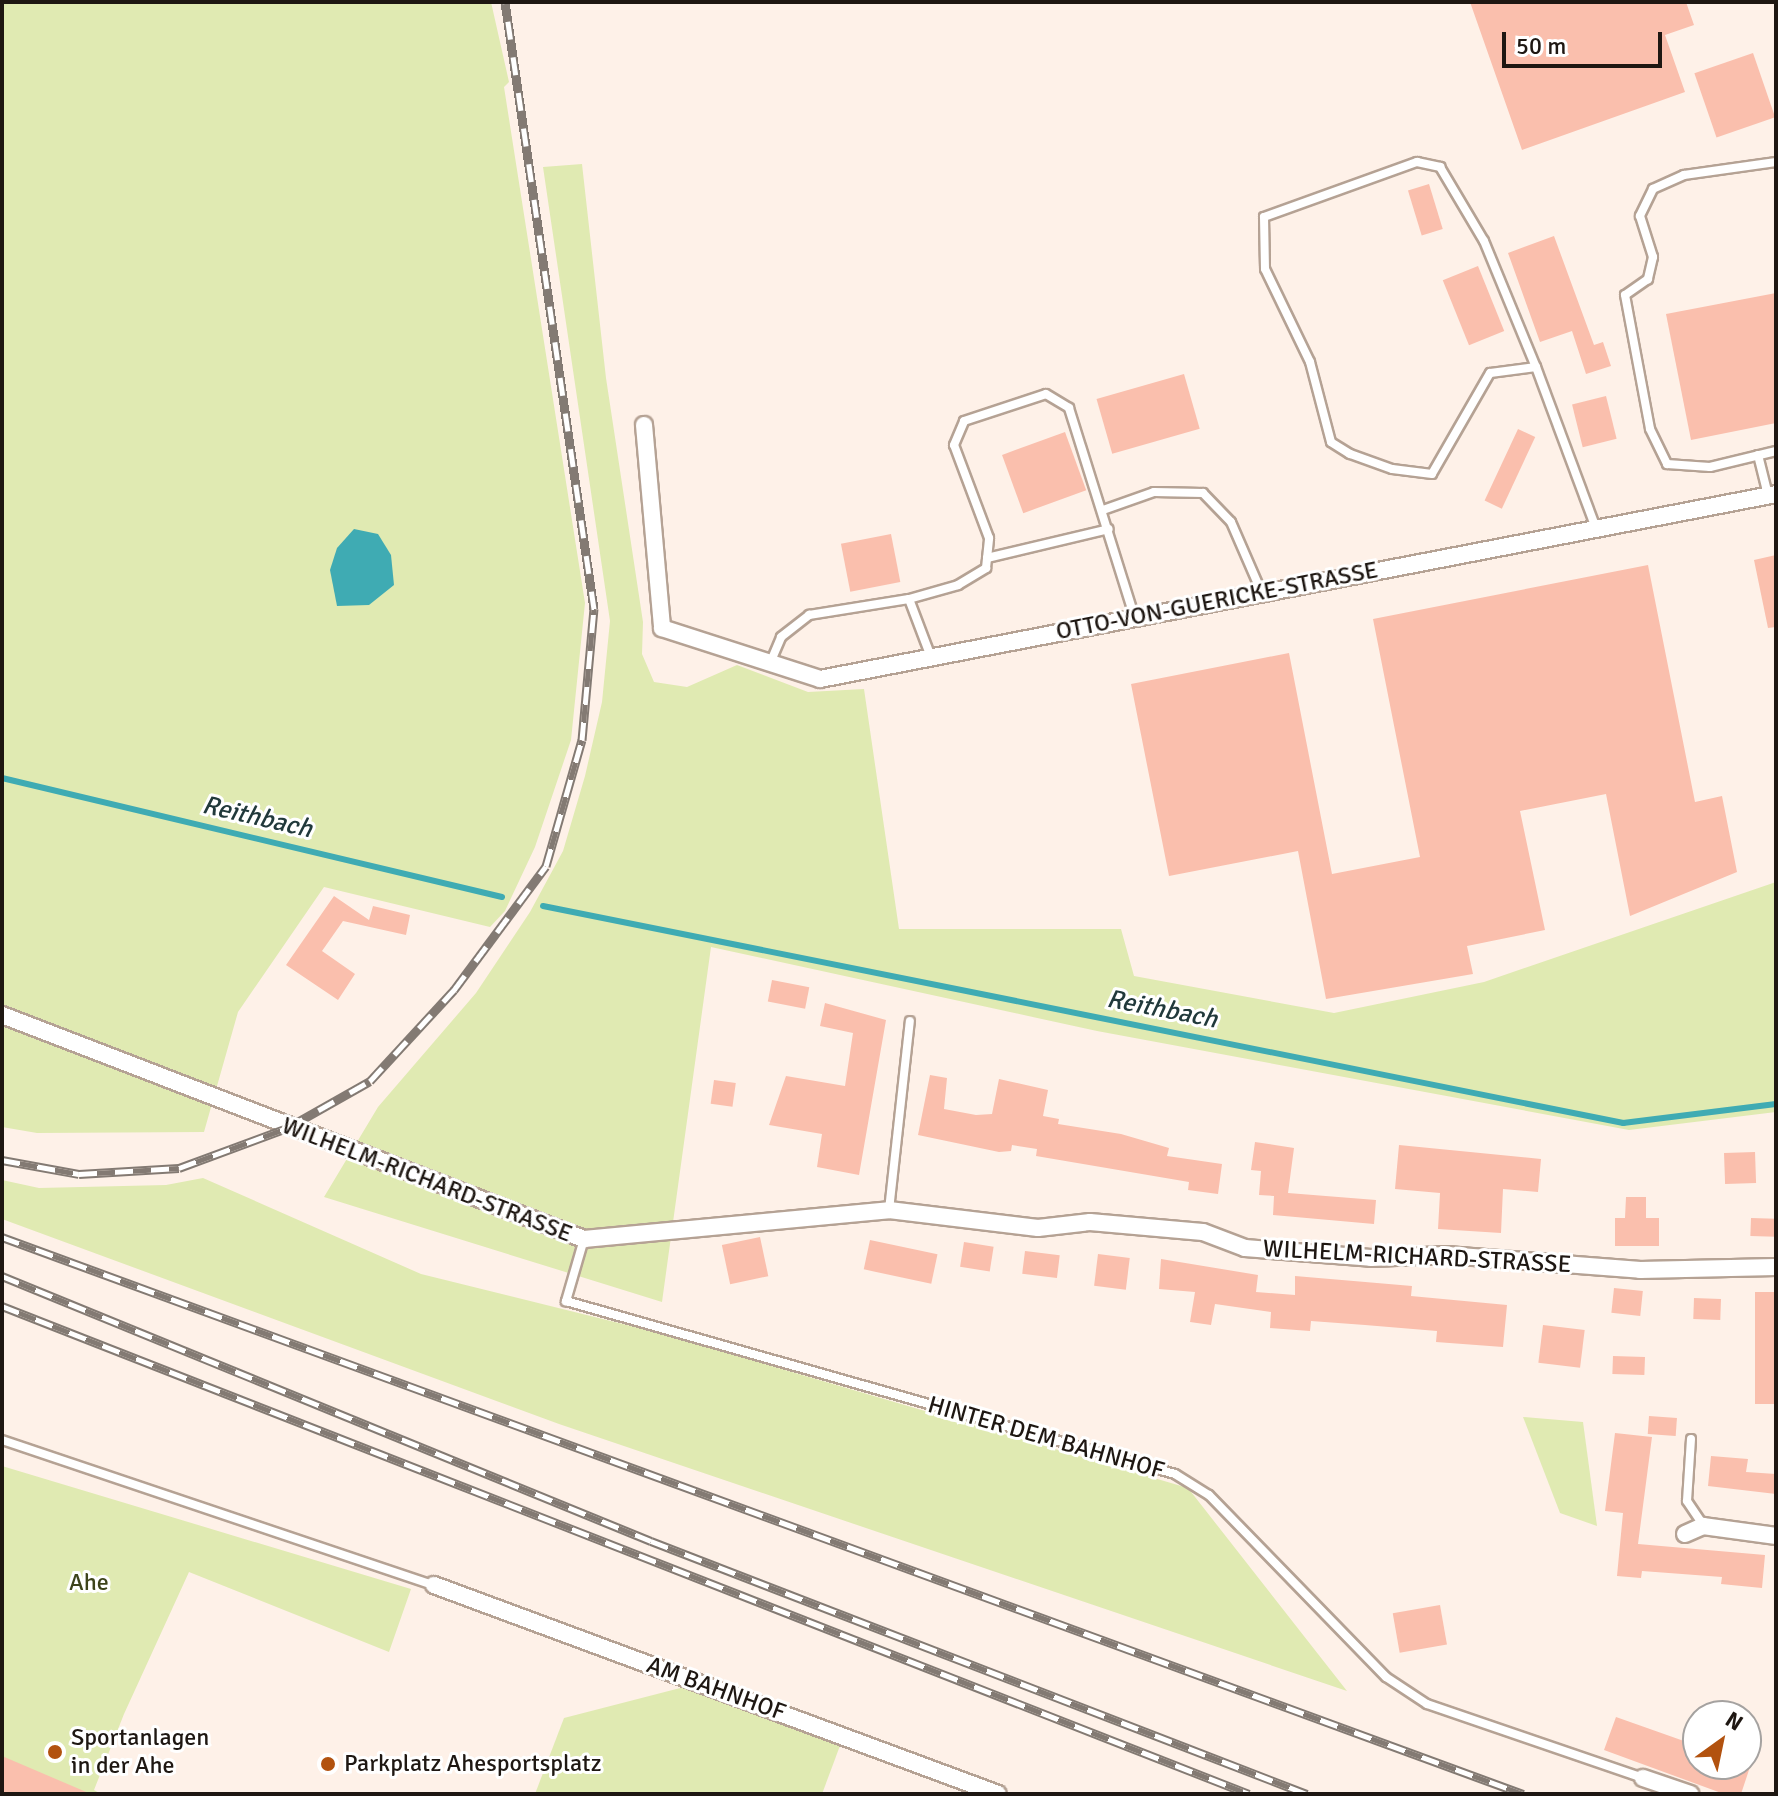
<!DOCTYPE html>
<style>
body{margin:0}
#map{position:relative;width:1778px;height:1796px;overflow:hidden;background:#fef1e8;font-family:Signika,sans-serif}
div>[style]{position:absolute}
.green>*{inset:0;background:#e0eab2}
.water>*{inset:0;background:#3fabb3}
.stream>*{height:6px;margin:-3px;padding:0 3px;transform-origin:3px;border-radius:3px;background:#3fabb3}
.building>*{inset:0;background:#fabfad;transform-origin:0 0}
.roads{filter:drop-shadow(2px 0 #b5a294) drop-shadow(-2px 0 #b5a294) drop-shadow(0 2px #b5a294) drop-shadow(0 -2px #b5a294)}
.lane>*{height:8px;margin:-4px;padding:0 4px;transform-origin:4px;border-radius:4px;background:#fff}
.street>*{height:16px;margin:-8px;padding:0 8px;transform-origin:8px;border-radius:8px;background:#fff}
.rail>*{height:9px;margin-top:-4.5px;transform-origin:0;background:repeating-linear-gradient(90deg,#fff 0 18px,#837a73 0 36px);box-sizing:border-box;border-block:2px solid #837a73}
.dots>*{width:22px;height:22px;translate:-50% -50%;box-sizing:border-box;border:4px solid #fff;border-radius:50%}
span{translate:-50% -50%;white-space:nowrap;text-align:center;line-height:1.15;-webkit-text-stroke:6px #fff;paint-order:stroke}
.street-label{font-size:24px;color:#1e1712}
.park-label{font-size:24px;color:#3d431b}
.poi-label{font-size:24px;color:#1e1712}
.left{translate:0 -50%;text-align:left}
.water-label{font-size:26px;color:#21393b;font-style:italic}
.frame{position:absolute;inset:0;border:4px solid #1e1712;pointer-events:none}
.north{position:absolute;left:1682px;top:1700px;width:80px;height:80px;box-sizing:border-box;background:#fff;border:2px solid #a5a2a0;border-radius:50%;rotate:33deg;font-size:22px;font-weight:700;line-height:32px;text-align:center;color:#1e1712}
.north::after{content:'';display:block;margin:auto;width:28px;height:36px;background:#b2520f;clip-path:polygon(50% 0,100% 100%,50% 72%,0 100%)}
.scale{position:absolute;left:1502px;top:32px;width:160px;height:36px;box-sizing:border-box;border:4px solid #1e1712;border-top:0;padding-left:10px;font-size:24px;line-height:28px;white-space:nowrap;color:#1e1712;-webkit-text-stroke:6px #fff;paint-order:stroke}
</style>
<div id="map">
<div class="green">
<div style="clip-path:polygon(2px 2px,491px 2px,509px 82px,504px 87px,585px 603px,571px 740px,535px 847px,505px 911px,490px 927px,324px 887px,238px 1012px,204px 1132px,37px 1133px,2px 1127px)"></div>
<div style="clip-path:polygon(582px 164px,606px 378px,643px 622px,642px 654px,654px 682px,687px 687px,737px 665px,808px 692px,864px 689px,899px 929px,1121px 929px,1134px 976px,1334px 1013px,1484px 982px,1776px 882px,1776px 1112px,1629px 1130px,1097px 1031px,711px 947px,662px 1302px,324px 1197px,378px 1107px,476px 993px,530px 912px,563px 851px,585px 776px,602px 702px,610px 621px,543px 167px)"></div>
<div style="clip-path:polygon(203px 1178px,421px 1274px,659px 1333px,1188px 1488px,1347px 1691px,559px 1424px,2px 1219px,2px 1180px,39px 1188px,166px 1185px)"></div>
<div style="clip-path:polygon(1523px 1417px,1583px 1422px,1597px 1526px,1560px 1513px)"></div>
<div style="clip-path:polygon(2px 1466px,411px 1589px,389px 1652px,189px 1572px,124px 1714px,94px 1790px,101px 1794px,2px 1794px)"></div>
<div style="clip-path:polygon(688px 1686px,841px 1743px,822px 1794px,535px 1794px,564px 1718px)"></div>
</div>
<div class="water">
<div style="clip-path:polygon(354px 529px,378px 534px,391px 555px,394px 585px,369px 605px,337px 606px,330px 570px,337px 548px)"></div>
</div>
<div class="stream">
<div style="left:2px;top:778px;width:514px;rotate:13.39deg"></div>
<div style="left:543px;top:906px;width:1102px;rotate:11.36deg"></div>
<div style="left:1623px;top:1123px;width:154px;rotate:-7.1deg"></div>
</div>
<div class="building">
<div style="clip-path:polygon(1470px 2px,1686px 2px,1694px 25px,1665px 35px,1685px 92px,1522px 150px)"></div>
<div style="left:1753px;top:53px;width:68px;height:62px;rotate:71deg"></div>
<div style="left:1429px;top:184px;width:47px;height:22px;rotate:73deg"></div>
<div style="clip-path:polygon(1554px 236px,1594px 345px,1603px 342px,1611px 366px,1586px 374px,1572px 331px,1540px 342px,1508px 253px)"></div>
<div style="left:1478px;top:266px;width:70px;height:38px;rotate:68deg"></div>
<div style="clip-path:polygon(1776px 293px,1776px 423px,1691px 440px,1666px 314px)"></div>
<div style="left:1184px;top:374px;width:57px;height:91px;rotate:74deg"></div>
<div style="left:1606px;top:396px;width:44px;height:35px;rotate:76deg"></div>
<div style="left:1518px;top:429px;width:19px;height:79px;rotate:25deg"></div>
<div style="left:1065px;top:432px;width:62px;height:67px;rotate:70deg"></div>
<div style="left:891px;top:534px;width:49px;height:51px;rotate:79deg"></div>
<div style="clip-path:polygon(1776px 555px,1776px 627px,1768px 628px,1754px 560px)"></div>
<div style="clip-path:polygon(1648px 565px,1695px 802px,1722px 796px,1737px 872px,1630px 916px,1606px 794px,1520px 811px,1545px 930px,1467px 946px,1473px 974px,1326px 999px,1298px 851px,1169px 876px,1131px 684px,1289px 653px,1332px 874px,1420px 857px,1373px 619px)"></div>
<div style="clip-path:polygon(334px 896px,369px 920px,373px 906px,410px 915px,406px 935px,343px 921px,322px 951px,355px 974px,338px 1000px,286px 965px)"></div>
<div style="left:772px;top:980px;width:38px;height:22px;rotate:11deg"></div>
<div style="clip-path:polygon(825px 1003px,886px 1020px,859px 1175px,817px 1167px,822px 1134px,769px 1125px,786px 1076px,845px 1086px,853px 1033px,820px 1026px)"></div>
<div style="clip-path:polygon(930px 1075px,947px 1078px,944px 1109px,976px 1115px,992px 1114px,999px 1079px,1048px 1090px,1043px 1116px,1059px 1119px,1058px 1124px,1121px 1134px,1169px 1148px,1167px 1156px,1222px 1164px,1218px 1194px,1188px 1190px,1189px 1182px,1036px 1156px,1037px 1149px,1012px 1145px,1011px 1151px,999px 1152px,918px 1135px)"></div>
<div style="left:714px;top:1080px;width:22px;height:24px;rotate:8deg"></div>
<div style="clip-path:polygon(1255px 1142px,1294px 1148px,1288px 1193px,1376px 1200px,1374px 1224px,1273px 1215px,1274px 1196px,1259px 1195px,1261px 1171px,1251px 1170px)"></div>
<div style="clip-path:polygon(1399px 1145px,1541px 1159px,1538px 1192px,1503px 1189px,1501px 1233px,1438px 1229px,1440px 1193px,1395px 1189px)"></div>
<div style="left:1755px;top:1152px;width:31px;height:31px;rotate:88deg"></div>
<div style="clip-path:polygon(1626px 1197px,1646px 1197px,1646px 1218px,1659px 1218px,1659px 1246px,1615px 1246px,1615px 1218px,1625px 1218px)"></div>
<div style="left:1751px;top:1218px;width:25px;height:18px;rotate:2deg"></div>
<div style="left:760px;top:1237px;width:40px;height:39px;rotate:78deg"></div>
<div style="left:870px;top:1240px;width:69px;height:30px;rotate:12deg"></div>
<div style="left:964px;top:1242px;width:30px;height:25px;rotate:9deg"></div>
<div style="left:1025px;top:1251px;width:35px;height:23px;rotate:7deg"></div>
<div style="left:1098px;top:1254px;width:32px;height:32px;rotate:7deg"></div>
<div style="clip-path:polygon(1161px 1259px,1258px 1275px,1256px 1292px,1295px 1295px,1295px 1276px,1412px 1286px,1411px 1296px,1507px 1305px,1503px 1347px,1436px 1342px,1437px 1331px,1365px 1325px,1311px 1321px,1310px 1331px,1270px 1328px,1271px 1312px,1215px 1304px,1211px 1325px,1190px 1322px,1195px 1292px,1159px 1289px)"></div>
<div style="left:1614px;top:1288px;width:29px;height:25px;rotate:6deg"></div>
<div style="left:1755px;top:1292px;width:21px;height:112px"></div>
<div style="left:1694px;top:1298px;width:27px;height:21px;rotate:2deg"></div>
<div style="left:1543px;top:1325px;width:42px;height:38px;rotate:7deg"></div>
<div style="left:1613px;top:1356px;width:32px;height:18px;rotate:2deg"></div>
<div style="left:1649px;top:1416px;width:28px;height:18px;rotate:4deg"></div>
<div style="clip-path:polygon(1615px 1433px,1652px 1437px,1638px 1544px,1765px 1555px,1762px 1588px,1721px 1584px,1722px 1577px,1642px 1571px,1641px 1578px,1617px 1576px,1623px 1513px,1605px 1511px)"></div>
<div style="clip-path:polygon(1711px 1456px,1748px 1459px,1746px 1472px,1776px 1474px,1776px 1494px,1708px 1486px)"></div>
<div style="left:1440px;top:1605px;width:40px;height:48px;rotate:80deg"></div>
<div style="clip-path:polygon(1616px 1717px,1698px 1746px,1698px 1764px,1751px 1764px,1741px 1794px,1724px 1794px,1604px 1750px)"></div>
<div style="clip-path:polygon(2px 1756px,91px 1794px,2px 1794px)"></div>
</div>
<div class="roads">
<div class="lane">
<div style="left:1776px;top:162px;width:93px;rotate:172deg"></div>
<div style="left:1684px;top:175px;width:34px;rotate:156deg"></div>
<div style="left:1653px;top:189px;width:30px;rotate:116deg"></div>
<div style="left:1640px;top:216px;width:43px;rotate:72.4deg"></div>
<div style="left:1653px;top:257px;width:23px;rotate:103deg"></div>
<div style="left:1648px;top:279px;width:28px;rotate:145deg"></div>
<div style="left:1625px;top:295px;width:136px;rotate:79.4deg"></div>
<div style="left:1650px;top:429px;width:39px;rotate:64deg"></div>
<div style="left:1667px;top:464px;width:43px;rotate:4deg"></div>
<div style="left:1710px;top:467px;width:68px;rotate:-13.6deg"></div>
<div style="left:1536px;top:367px;width:46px;rotate:172.6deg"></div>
<div style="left:1490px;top:373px;width:116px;rotate:119.9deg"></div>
<div style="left:1432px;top:474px;width:40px;rotate:-172.9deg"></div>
<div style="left:1392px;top:469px;width:45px;rotate:-160.3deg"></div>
<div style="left:1350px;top:454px;width:22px;rotate:-148deg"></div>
<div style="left:1331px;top:442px;width:83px;rotate:-104.7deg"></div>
<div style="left:1310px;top:362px;width:103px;rotate:-115.8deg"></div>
<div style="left:1265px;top:269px;width:52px;rotate:-91.1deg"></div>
<div style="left:1264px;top:217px;width:163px;rotate:-19.8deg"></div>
<div style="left:1417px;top:162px;width:24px;rotate:12deg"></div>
<div style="left:1440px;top:167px;width:86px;rotate:59.3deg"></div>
<div style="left:1484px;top:241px;width:136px;rotate:67.6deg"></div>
<div style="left:1536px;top:367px;width:172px;rotate:69.6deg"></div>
<div style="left:1758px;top:455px;width:41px;rotate:76deg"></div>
<div style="left:1103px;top:510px;width:54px;rotate:-19.4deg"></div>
<div style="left:1154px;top:492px;width:49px;rotate:1.2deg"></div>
<div style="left:1203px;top:493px;width:40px;rotate:46deg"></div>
<div style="left:1231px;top:522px;width:75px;rotate:66.5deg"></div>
<div style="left:987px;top:558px;width:125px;rotate:-13.4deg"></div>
<div style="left:931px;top:657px;width:62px;rotate:-110.8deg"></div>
<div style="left:909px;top:599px;width:51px;rotate:-15.9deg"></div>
<div style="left:958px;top:585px;width:33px;rotate:-31deg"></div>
<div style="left:986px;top:568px;width:30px;rotate:-84deg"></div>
<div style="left:989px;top:538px;width:99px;rotate:-110.6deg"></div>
<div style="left:954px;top:445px;width:26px;rotate:-67deg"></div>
<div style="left:964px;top:421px;width:86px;rotate:-18.2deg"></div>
<div style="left:1046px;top:394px;width:27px;rotate:31deg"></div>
<div style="left:1069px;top:408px;width:220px;rotate:72.6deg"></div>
<div style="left:771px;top:661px;width:26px;rotate:-67deg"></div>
<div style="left:781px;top:637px;width:36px;rotate:-38deg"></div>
<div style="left:809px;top:615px;width:101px;rotate:-9.1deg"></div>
<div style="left:889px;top:1210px;width:190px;rotate:-83.7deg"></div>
<div style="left:584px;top:1239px;width:65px;rotate:106.2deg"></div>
<div style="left:566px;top:1301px;width:633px;rotate:15.86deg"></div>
<div style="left:1175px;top:1474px;width:40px;rotate:32deg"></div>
<div style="left:1209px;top:1495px;width:254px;rotate:45.8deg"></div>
<div style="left:1386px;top:1677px;width:49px;rotate:33.4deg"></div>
<div style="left:1427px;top:1704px;width:228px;rotate:18.9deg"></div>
<div style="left:1691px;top:1439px;width:62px;rotate:93.7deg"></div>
<div style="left:1687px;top:1501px;width:29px;rotate:56deg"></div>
<div style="left:2px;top:1440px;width:456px;rotate:18.6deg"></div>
</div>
<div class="street">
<div style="left:644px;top:425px;width:204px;rotate:84.9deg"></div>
<div style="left:662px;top:628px;width:166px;rotate:17.9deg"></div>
<div style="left:820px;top:679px;width:974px;rotate:-10.95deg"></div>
<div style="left:2px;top:1015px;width:624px;rotate:21.05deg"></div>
<div style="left:584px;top:1239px;width:306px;rotate:-5.4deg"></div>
<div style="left:889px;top:1210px;width:150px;rotate:6.9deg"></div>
<div style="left:1038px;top:1228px;width:52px;rotate:-6.6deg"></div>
<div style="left:1090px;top:1222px;width:113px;rotate:5.1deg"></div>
<div style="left:1203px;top:1232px;width:45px;rotate:20.9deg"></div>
<div style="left:1245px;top:1248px;width:126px;rotate:4.5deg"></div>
<div style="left:1371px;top:1258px;width:76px;rotate:-2.3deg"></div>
<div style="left:1447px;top:1255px;width:194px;rotate:4.4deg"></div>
<div style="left:1640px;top:1270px;width:136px;rotate:-1.3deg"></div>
<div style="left:1685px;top:1534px;width:20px;rotate:-24deg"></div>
<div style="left:1703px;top:1526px;width:74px;rotate:7.8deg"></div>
<div style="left:434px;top:1585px;width:601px;rotate:20.33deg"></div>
<div style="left:1643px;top:1778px;width:50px;rotate:18.8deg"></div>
</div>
</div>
<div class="rail">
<div style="left:2px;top:1160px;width:78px;rotate:10.3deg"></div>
<div style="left:79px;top:1174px;width:100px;rotate:-3.4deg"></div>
<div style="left:179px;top:1168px;width:115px;rotate:-20.3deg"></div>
<div style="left:287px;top:1128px;width:95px;rotate:-29.5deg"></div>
<div style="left:370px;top:1081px;width:124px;rotate:-47.3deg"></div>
<div style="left:454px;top:990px;width:154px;rotate:-53.4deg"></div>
<div style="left:546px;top:866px;width:131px;rotate:-74.1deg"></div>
<div style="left:582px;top:740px;width:132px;rotate:-84.8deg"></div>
<div style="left:594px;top:609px;width:613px;rotate:-98.34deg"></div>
<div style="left:2px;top:1237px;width:1620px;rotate:20.11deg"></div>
<div style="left:2px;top:1276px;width:701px;rotate:22.21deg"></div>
<div style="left:651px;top:1541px;width:703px;rotate:21.09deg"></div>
<div style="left:2px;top:1306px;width:1339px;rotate:21.37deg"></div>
</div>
<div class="dots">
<div style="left:55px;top:1752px;background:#b2520f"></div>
<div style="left:328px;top:1764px;background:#b2520f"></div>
</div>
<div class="street-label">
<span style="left:1217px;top:601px;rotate:-11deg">OTTO-VON-GUERICKE-STRASSE</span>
<span style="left:427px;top:1180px;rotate:21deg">WILHELM-RICHARD-STRASSE</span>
<span style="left:1417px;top:1257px;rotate:3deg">WILHELM-RICHARD-STRASSE</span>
<span style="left:1046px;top:1438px;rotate:16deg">HINTER DEM BAHNHOF</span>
<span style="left:716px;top:1689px;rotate:20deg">AM BAHNHOF</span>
</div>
<div class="park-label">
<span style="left:89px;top:1583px">Ahe</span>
</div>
<div class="poi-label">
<span class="left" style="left:71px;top:1752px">Sportanlagen<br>in der Ahe</span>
<span class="left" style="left:344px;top:1764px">Parkplatz Ahesportsplatz</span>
</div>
<div class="water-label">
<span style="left:257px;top:818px;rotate:13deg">Reithbach</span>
<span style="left:1162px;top:1010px;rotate:11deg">Reithbach</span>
</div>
<div class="frame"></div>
<div class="north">N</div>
<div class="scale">50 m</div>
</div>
